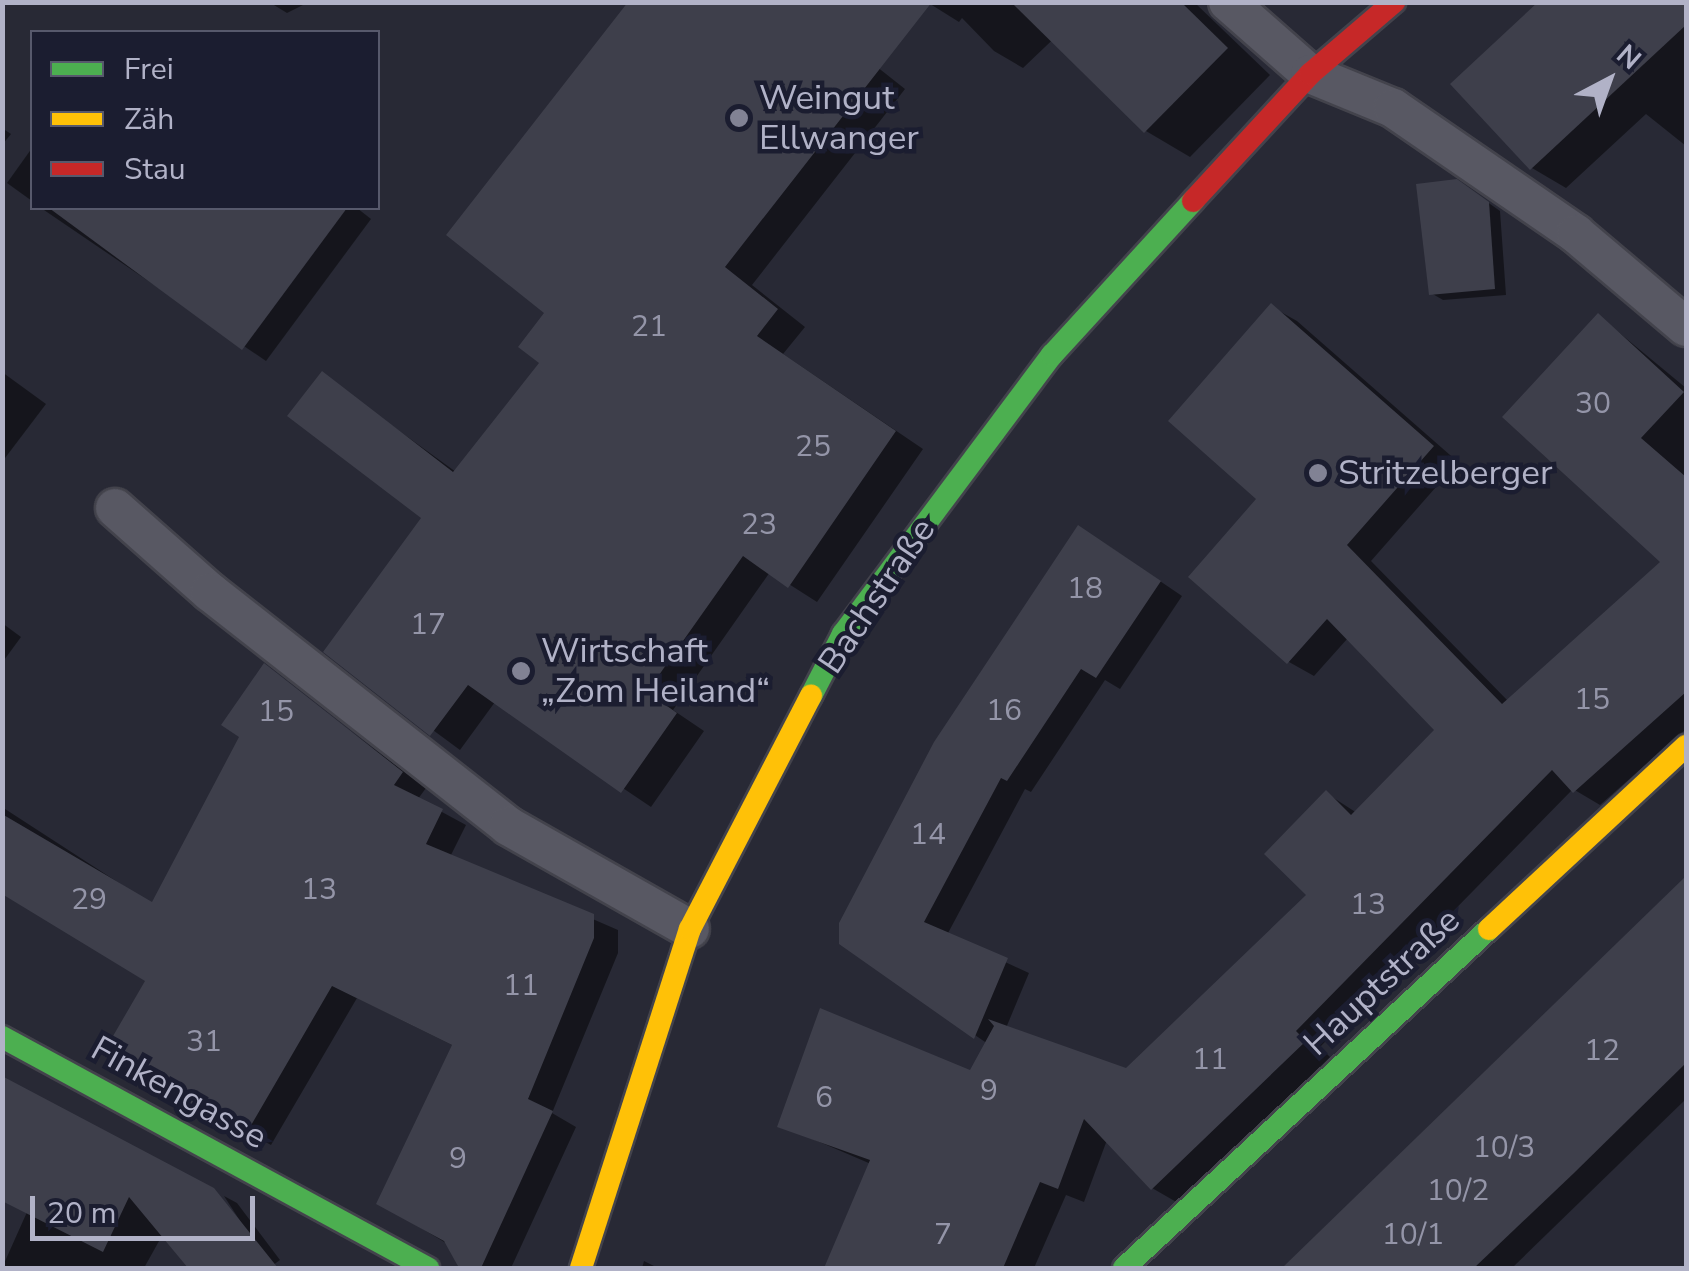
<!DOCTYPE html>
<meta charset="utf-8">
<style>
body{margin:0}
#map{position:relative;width:1689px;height:1271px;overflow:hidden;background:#282935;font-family:"Nunito Sans",sans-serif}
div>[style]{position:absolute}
.shadow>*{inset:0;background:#0007}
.building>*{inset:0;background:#3e3f4b}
.roads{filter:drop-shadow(2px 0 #43434c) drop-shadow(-2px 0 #43434c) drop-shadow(0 2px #43434c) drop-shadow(0 -2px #43434c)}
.lane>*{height:38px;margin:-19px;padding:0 19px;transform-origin:19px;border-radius:19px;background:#585863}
.fast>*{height:22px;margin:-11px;padding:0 11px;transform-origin:11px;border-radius:11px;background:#4caf50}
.slow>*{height:22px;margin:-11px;padding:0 11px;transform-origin:11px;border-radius:11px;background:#ffc107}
.jam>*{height:22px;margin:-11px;padding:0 11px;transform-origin:11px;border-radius:11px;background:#c62828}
.dots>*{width:28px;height:28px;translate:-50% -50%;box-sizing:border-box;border:5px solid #1b1d30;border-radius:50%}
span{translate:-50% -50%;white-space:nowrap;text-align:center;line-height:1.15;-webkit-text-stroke:9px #1b1d30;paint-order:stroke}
.number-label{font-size:30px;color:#9495a8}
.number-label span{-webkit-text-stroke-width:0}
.poi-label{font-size:35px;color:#b1b2c7}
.left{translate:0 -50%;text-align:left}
.street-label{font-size:35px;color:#b1b2c7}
.frame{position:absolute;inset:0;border:5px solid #b1b2c7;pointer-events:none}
.legend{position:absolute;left:30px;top:30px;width:350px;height:180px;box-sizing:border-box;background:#1b1d30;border:2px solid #57596c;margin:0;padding:12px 18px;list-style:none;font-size:30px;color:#b1b2c7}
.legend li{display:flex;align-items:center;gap:20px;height:50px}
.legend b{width:50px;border:2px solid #57596c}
.north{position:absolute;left:1559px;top:30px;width:100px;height:100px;-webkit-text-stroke:8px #1b1d30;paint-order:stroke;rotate:41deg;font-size:28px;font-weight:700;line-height:40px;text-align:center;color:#b1b2c7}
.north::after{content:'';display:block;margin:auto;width:35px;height:45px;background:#b1b2c7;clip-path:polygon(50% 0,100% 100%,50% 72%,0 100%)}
.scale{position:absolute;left:30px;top:1196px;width:225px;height:45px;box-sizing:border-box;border:5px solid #b1b2c7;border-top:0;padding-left:12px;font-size:30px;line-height:35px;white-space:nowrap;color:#b1b2c7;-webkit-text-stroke:8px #1b1d30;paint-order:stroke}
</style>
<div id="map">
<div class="shadow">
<div style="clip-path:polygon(269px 2px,309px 2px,287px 13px)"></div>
<div style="clip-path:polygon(795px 2px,905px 89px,752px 285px,805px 327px,783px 354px,923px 449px,817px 602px,770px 572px,673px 710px,704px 731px,651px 807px,495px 702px,460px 750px,327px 652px,424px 517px,322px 375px,456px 472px,542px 362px)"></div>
<div style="clip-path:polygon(927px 2px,1087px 2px,1089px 5px,1023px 68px,994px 51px,962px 18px,959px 22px)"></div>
<div style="clip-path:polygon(1134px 2px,1194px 2px,1270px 75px,1190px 157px,1146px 131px,1075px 62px)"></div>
<div style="clip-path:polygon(1541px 2px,1686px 2px,1686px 146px,1646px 114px,1566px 188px,1532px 168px,1453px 84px)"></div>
<div style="clip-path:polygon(2px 128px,11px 134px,2px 145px)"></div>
<div style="clip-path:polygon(32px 148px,32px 201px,7px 183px)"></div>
<div style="clip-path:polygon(1469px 189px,1500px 211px,1506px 295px,1443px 300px,1431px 293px)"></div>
<div style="clip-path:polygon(41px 208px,357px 208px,371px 219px,266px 361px)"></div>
<div style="clip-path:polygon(1272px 307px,1297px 321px,1458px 462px,1371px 561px,1509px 702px,1663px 563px,1599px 316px,1686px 388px,1686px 729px,1600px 805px,1573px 789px,1320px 1047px,1330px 1057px,1178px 1203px,1152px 1188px,1107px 1140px,1084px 1202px,1066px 1195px,1034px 1268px,826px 1268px,871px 1164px,780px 1125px,971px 1074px,988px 1044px,841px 943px,1101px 541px,1182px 596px,1120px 689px,1105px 680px,1031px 792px,1025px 789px,947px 935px,1029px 973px,1006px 1028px,1126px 1071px,1309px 895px,1326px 793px,1357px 813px,1438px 730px,1348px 638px,1314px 676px,1289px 662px,1259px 499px)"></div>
<div style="clip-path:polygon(2px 372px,46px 404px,2px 462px)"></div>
<div style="clip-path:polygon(2px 623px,21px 637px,2px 663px)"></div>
<div style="clip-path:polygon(264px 666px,426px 788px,418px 799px,466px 825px,450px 857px,618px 930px,618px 953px,552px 1113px,576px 1127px,511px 1268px,458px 1268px,456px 1249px,379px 1203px,454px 1046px,357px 998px,271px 1145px,129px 1068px,148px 980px,2px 887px,2px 807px,153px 905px,242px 736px)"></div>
<div style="clip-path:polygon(1686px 879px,1686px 1099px,1512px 1268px,1285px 1268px)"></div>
<div style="clip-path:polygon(2px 1080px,264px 1258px,224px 1196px,237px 1203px,280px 1260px,269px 1268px,192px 1268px,163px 1234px,144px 1268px,2px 1268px,27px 1212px)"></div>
<div style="clip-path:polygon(644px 1261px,658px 1268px,642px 1268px)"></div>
</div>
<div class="building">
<div style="clip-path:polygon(628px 2px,932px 2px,725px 267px,778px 309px,757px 336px,896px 431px,788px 588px,743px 556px,647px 692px,677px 713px,621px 793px,468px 685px,430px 736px,323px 652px,421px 518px,287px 416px,322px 371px,453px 472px,539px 363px,518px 347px,544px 313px,446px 235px)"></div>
<div style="clip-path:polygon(1011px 2px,1181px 2px,1228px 48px,1144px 133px)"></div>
<div style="clip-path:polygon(1538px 2px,1686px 2px,1686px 25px,1530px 170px,1450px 84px)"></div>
<div style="clip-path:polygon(1457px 179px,1489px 202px,1495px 289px,1429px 295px,1416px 184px)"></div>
<div style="clip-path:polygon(49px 208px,347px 208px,242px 350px)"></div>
<div style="clip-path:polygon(1271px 303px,1434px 446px,1347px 545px,1502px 704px,1660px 562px,1502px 417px,1598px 313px,1684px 392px,1641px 438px,1686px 477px,1686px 692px,1573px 793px,1552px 770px,1296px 1031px,1306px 1041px,1151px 1190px,1084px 1119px,1058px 1189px,1040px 1182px,1003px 1268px,824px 1268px,870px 1160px,777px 1127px,820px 1008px,970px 1070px,994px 1026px,988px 1019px,1126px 1068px,1306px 895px,1264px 854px,1326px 790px,1351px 815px,1434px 730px,1327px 619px,1287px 664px,1188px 577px,1256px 499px,1168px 421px)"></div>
<div style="clip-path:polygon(1078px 525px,1161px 581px,1096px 678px,1081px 669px,1007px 781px,1001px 778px,924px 922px,1008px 958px,974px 1039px,839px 944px,839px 923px,934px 742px)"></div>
<div style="clip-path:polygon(264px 663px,403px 772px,394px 785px,443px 809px,426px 844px,594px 914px,594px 938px,528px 1099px,553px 1111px,481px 1268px,459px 1268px,444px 1241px,376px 1204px,452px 1045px,332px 986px,246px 1134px,102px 1055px,145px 981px,2px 894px,2px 814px,152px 902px,239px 737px,221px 725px)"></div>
<div style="clip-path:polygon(1686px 876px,1686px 1063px,1574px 1173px,1474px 1268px,1282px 1268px)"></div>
<div style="clip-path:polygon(2px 1076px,214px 1188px,278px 1268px,188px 1268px,129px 1197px,103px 1252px,2px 1201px)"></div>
</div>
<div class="roads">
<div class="lane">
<div style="left:1228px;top:2px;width:109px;rotate:41.3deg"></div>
<div style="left:1310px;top:74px;width:90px;rotate:22.3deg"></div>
<div style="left:1393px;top:108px;width:222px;rotate:34.5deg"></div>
<div style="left:1576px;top:234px;width:144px;rotate:40.2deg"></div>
<div style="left:115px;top:508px;width:127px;rotate:41.5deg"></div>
<div style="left:210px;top:592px;width:379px;rotate:38.1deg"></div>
<div style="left:508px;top:826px;width:209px;rotate:29.5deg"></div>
</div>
<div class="fast">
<div style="left:811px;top:696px;width:70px;rotate:-62.7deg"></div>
<div style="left:843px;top:634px;width:349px;rotate:-53.2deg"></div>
<div style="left:1052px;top:355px;width:209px;rotate:-47.5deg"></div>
<div style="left:2px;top:1037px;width:485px;rotate:28.5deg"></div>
<div style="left:1124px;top:1268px;width:498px;rotate:-42.9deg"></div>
</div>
<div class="slow">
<div style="left:1489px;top:929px;width:269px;rotate:-42.9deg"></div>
<div style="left:581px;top:1268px;width:356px;rotate:-72.2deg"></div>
<div style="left:690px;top:929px;width:263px;rotate:-62.6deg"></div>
</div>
<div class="jam">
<div style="left:1193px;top:201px;width:173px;rotate:-47.3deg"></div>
<div style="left:1310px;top:74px;width:111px;rotate:-40.6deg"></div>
</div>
</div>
<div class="dots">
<div style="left:739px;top:118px;background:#818294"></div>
<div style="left:1318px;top:473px;background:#818294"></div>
<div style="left:521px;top:671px;background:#818294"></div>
</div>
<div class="number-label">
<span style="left:649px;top:327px">21</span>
<span style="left:1593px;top:404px">30</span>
<span style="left:813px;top:447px">25</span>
<span style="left:759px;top:525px">23</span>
<span style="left:1085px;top:589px">18</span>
<span style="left:428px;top:625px">17</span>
<span style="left:1592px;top:700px">15</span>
<span style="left:1004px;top:711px">16</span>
<span style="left:276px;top:712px">15</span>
<span style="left:928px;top:835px">14</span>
<span style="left:319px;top:890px">13</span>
<span style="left:89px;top:900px">29</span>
<span style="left:1368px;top:905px">13</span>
<span style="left:521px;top:986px">11</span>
<span style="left:204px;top:1042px">31</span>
<span style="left:1602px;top:1051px">12</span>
<span style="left:1210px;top:1060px">11</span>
<span style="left:989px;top:1091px">9</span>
<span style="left:824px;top:1098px">6</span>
<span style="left:1504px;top:1148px">10/3</span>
<span style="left:458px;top:1159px">9</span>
<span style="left:1458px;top:1191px">10/2</span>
<span style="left:943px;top:1235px">7</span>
<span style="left:1413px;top:1235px">10/1</span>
</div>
<div class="poi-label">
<span class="left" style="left:759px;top:118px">Weingut<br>Ellwanger</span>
<span class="left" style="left:1338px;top:473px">Stritzelberger</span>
<span class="left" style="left:541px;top:671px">Wirtschaft<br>„Zom Heiland“</span>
</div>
<div class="street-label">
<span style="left:877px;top:596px;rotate:-56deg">Bachstraße</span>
<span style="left:1382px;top:982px;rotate:-43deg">Hauptstraße</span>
<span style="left:179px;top:1093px;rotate:29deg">Finkengasse</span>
</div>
<div class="frame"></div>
<ul class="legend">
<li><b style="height:12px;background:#4caf50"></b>Frei</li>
<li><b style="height:12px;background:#ffc107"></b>Zäh</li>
<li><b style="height:12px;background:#c62828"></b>Stau</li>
</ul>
<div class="north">N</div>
<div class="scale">20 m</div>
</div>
